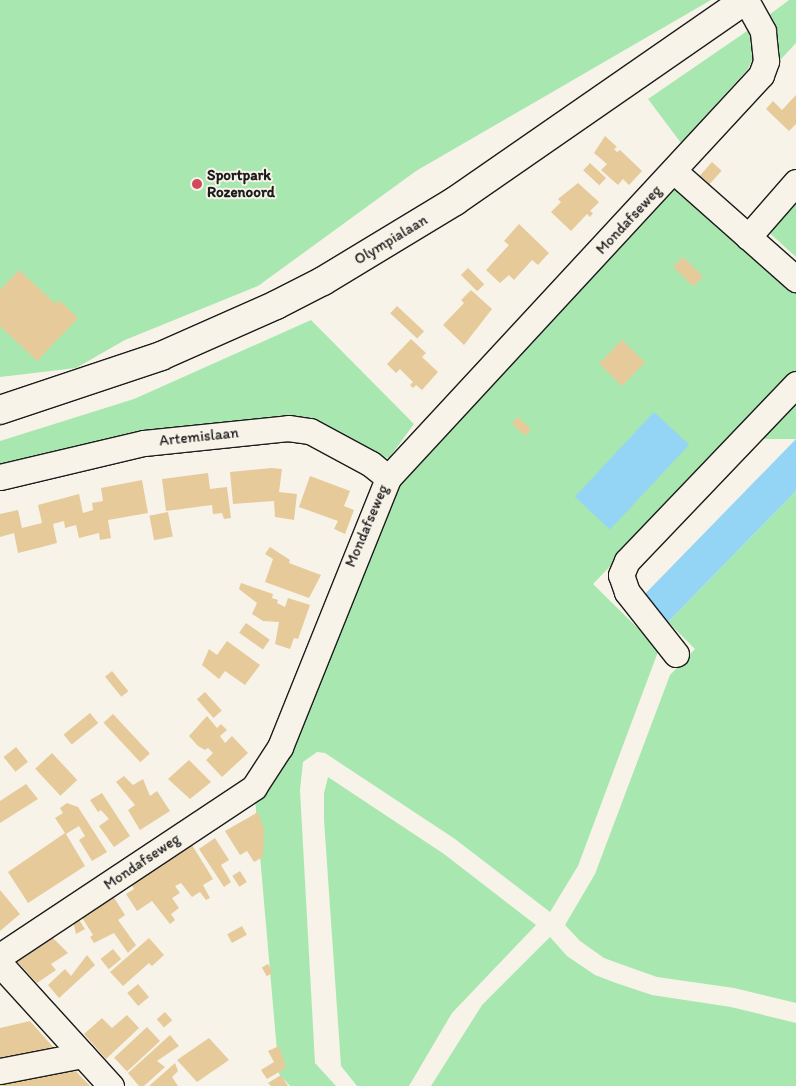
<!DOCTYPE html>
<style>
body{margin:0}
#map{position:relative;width:796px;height:1086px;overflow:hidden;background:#f7f3e8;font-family:Itim,sans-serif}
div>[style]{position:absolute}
.green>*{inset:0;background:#a8e8b0;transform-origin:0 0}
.water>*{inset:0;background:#94d4f5;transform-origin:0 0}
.building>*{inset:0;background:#e6ca9a;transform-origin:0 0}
.roads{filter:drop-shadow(1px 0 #1c1c1c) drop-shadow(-1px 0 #1c1c1c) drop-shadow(0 1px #1c1c1c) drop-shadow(0 -1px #1c1c1c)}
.street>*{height:25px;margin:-12.5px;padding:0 12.5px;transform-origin:12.5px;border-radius:12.5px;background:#f7f3e8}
.secondary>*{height:28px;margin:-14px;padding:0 14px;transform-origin:14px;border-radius:14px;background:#f7f3e8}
.dots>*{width:14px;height:14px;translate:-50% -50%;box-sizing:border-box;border:2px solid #f7f3e8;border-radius:50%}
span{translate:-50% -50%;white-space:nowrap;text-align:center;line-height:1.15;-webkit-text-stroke:4px #f7f3e8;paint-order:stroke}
.poi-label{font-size:15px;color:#1c1c1c;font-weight:700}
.left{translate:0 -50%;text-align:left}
.street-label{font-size:15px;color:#1c1c1c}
</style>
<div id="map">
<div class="green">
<div style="clip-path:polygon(0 0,711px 0,416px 171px,258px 286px,125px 340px,76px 368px,0 377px)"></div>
<div style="clip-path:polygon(789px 0,796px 0,796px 43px,770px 71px,765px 18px)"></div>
<div style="clip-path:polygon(750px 29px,754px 56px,748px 69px,681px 143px,648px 99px)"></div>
<div style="clip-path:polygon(676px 181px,796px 291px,796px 374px,593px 584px,659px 649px,578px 866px,550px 912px,455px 839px,325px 753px,317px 752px,303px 762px,300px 790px,315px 1063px,336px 1086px,290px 1086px,279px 1074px,254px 787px,396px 488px,423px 448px)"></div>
<div style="clip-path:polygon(796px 194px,796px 257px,764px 228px)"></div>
<div style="clip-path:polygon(311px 320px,414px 424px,389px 458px,371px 455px,291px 421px,267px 418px,141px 437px,0 469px,0 441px,134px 399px)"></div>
<div style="left:796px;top:406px;width:33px;height:244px;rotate:90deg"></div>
<div style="clip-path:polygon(796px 491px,796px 1003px,734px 988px,657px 977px,623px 965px,604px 958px,580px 941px,565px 925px,595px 874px,670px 675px,695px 649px,668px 622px)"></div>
<div style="clip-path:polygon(328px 777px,444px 854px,536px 925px,452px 1013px,409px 1086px,357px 1086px,341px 1066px,324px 820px,324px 793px)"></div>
<div style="clip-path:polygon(550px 937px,567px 956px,595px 975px,616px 983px,652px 995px,731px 1007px,796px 1023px,796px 1086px,431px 1086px,482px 1005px)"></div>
</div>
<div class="water">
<div style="left:654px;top:412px;width:48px;height:116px;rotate:43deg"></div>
<div style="clip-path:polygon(796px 439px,796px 491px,668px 622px,642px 597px)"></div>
</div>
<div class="building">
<div style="clip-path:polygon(796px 95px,796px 124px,789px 131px,766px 109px,773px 101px,782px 110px)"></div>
<div style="clip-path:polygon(605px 136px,617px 147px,614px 149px,617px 152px,620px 150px,642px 171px,629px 185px,623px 179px,618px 185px,601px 170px,607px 164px,594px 153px)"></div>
<div style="left:712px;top:162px;width:13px;height:18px;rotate:42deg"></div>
<div style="left:590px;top:163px;width:22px;height:10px;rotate:43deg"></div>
<div style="clip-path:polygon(578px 183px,599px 202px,590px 211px,593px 213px,590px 217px,587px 214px,571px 231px,551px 212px,561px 202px,558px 199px)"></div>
<div style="clip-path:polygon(519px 224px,549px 253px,538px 265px,532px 260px,514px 280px,509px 275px,500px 283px,486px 270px,509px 245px,504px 241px)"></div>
<div style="left:683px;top:257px;width:28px;height:14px;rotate:44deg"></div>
<div style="left:468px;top:268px;width:23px;height:10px;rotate:45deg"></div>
<div style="clip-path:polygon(19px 270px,56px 304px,59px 300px,78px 318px,37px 361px,0 326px,0 290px)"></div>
<div style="clip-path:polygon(471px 290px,492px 309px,464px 345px,443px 325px,464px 303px,461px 300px)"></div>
<div style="left:397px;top:306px;width:37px;height:10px;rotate:43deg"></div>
<div style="clip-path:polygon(411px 339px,426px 353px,422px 357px,438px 372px,422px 390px,416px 385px,413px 388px,410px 385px,413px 382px,400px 369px,396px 373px,387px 364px)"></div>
<div style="left:622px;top:340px;width:32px;height:33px;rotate:44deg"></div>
<div style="left:518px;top:417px;width:18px;height:9px;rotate:43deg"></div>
<div style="clip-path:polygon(271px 468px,282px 469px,279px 492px,297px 494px,294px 520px,275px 517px,274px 501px,233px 504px,230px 472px)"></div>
<div style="clip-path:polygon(208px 473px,210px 489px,227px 487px,231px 518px,224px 519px,222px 513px,213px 514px,212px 505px,166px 511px,162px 479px)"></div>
<div style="clip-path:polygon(310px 476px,350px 491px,344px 506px,354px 510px,345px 534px,334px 529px,338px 521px,299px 507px)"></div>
<div style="clip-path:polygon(142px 480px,148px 513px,108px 520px,111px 538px,100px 540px,99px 533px,79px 538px,76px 525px,65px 528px,64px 521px,53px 524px,57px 543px,38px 548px,18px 553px,14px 533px,0 537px,0 514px,18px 510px,22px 528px,42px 523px,38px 505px,79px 494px,83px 513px,93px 510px,92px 503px,103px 501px,101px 488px)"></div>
<div style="left:168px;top:512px;width:25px;height:19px;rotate:79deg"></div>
<div style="clip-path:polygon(270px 547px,290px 560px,289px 563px,321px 575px,309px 598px,265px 582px,273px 559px,265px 554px)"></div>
<div style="clip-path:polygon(241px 583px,273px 594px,272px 598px,278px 600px,277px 603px,285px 607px,288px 598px,310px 605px,298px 639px,294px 638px,290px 649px,275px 644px,279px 622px,263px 621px,252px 614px,257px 603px,239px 589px)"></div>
<div style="left:246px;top:623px;width:29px;height:12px;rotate:35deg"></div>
<div style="clip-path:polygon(227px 641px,260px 665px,245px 685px,225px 671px,219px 679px,202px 665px,209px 649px,217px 655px)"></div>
<div style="left:112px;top:671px;width:26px;height:9px;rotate:51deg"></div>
<div style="left:205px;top:692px;width:25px;height:11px;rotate:48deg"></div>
<div style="left:90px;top:713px;width:13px;height:34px;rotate:51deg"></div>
<div style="left:113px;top:714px;width:54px;height:13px;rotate:47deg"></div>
<div style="clip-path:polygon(207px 716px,217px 728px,221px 724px,227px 730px,220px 736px,225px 743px,232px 736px,248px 753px,222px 777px,206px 760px,213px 753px,208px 748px,205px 750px,198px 746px,189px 736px)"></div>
<div style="left:16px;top:747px;width:19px;height:16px;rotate:51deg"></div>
<div style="left:52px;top:753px;width:37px;height:23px;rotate:47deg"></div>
<div style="clip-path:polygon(189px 760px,211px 782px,190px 799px,168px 779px)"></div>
<div style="clip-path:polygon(124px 776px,133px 785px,143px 779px,150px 796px,157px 791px,170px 811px,140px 830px,128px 810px,135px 805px,116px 782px)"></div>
<div style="clip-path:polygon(26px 784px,38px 799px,0 823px,0 801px)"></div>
<div style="clip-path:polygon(102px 793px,130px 836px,114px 847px,99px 826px,109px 819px,101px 810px,98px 812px,90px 800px)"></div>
<div style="clip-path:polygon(67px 803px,78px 807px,107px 852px,92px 861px,79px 840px,85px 836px,79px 826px,66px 834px,85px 866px,28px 903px,8px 872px,65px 833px,55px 818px,63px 813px,60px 808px)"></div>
<div style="clip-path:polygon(258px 812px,264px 830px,263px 857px,254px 862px,247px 851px,240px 855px,225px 831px)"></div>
<div style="clip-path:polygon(215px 838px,229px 860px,221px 865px,231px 882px,224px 887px,199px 849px)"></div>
<div style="clip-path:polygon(192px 845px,213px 879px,203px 885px,210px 898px,206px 900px,200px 892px,192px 897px,181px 883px,175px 886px,180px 893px,172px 898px,179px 908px,171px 914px,175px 920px,170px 924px,152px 901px,137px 911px,126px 894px,134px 889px,131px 884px)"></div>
<div style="left:240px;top:871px;width:13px;height:9px;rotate:58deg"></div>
<div style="clip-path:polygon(0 890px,20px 914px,0 931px)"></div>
<div style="clip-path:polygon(113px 896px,125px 915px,118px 920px,136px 945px,128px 953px,114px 933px,94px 943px,90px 937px,93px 935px,81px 916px)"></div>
<div style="clip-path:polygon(78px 918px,85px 929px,76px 934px,73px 921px)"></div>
<div style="left:242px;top:926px;width:10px;height:17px;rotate:61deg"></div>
<div style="clip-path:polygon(50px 935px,68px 953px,51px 964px,56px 970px,37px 983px,15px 959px)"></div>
<div style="clip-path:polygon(149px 938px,164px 955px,152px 966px,149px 963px,123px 986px,110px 972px)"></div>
<div style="left:113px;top:949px;width:13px;height:16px;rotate:51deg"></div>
<div style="clip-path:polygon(87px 955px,95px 965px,59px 998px,48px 985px,65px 969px,71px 976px)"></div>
<div style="left:268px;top:964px;width:10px;height:7px;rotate:61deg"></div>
<div style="left:138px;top:984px;width:17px;height:14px;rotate:50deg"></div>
<div style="left:165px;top:1012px;width:11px;height:11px;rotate:49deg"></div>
<div style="clip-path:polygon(127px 1015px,139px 1028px,106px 1059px,84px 1034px,102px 1018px,112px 1028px)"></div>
<div style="clip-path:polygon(30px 1021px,54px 1048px,0 1060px,0 1028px)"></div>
<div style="left:147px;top:1027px;width:19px;height:45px;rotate:47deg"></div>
<div style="clip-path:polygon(170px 1035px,179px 1046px,157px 1061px,165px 1067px,144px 1086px,139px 1086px,128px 1073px)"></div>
<div style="clip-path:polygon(209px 1038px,229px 1060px,197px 1082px,177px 1060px)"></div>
<div style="clip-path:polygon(279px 1046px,286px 1068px,267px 1079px,261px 1070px,274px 1062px,268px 1051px)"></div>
<div style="clip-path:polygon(175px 1063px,178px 1071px,172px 1077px,178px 1086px,149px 1086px)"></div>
<div style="clip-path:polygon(70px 1065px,90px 1086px,0 1086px,0 1080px)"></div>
<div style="clip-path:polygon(281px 1075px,288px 1086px,271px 1086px,268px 1083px)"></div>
</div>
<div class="roads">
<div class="street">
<div style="left:675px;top:172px;width:162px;rotate:41.5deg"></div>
<div style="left:748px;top:237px;width:73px;rotate:-48.9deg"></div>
<div style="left:0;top:477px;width:148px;rotate:-13.3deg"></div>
<div style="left:144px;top:443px;width:145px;rotate:-5.9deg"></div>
<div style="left:288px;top:428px;width:22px;rotate:8deg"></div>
<div style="left:310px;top:431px;width:69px;rotate:28.4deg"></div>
<div style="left:371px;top:464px;width:22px;rotate:39deg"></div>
<div style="left:676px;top:654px;width:79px;rotate:-128.3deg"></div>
<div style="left:627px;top:592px;width:18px;rotate:-109deg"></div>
<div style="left:621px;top:575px;width:15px;rotate:-67deg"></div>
<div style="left:627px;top:561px;width:245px;rotate:-46.3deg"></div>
<div style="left:0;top:956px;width:305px;rotate:-33.6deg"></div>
<div style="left:254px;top:787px;width:48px;rotate:-57deg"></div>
<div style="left:280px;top:747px;width:290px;rotate:-68.1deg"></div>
<div style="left:388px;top:478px;width:549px;rotate:-47.21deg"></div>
<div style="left:761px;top:75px;width:15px;rotate:-70deg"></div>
<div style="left:766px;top:61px;width:30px;rotate:-96deg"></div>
<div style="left:763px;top:31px;width:35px;rotate:-119deg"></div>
<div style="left:0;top:964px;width:165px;rotate:47.7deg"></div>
<div style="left:0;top:1071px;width:84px;rotate:-11deg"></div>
</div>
<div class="secondary">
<div style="left:0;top:410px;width:170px;rotate:-18.5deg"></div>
<div style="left:161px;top:356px;width:126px;rotate:-23.9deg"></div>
<div style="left:276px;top:305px;width:53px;rotate:-27.1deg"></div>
<div style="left:323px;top:281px;width:154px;rotate:-31.2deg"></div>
<div style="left:455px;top:201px;width:353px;rotate:-34.7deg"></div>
</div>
</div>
<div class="dots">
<div style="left:197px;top:184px;background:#d1495b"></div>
</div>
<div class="poi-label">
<span class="left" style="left:207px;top:184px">Sportpark<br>Rozenoord</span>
</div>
<div class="street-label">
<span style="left:629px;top:220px;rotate:-47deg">Mondafseweg</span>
<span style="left:391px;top:240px;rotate:-31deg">Olympialaan</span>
<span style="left:199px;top:437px;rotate:-6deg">Artemislaan</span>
<span style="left:367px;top:526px;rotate:-67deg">Mondafseweg</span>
<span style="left:142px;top:862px;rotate:-34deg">Mondafseweg</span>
</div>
</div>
